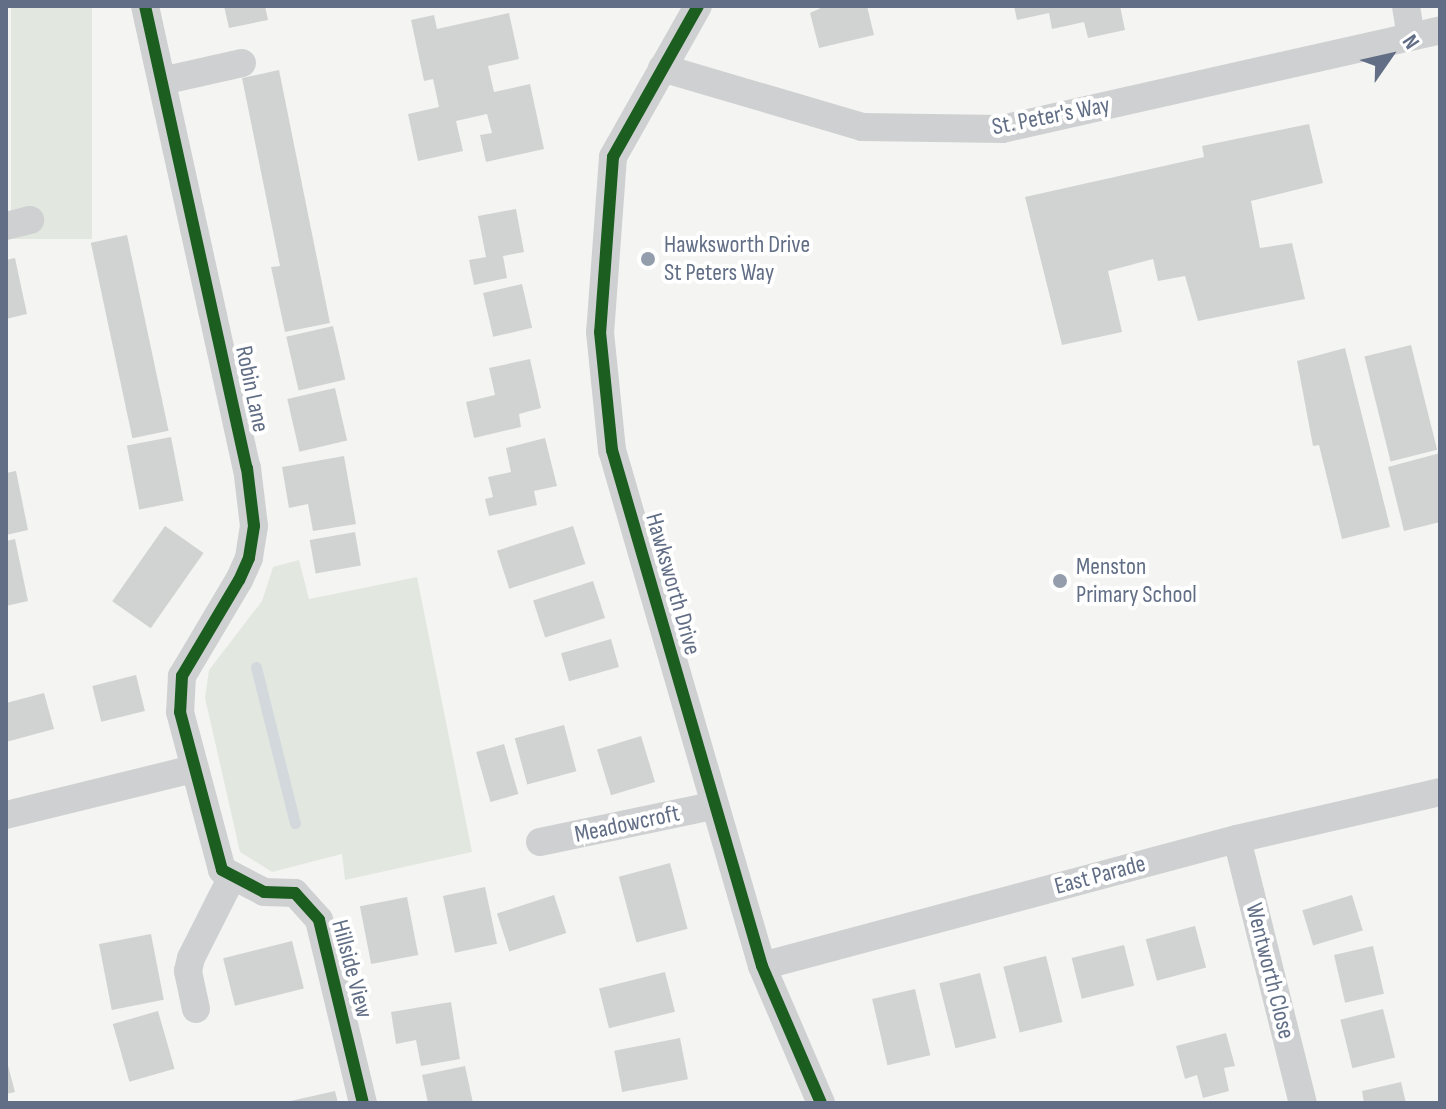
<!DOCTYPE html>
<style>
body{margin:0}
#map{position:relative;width:1446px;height:1109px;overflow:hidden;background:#f4f5f2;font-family:"Sofia Sans Condensed",sans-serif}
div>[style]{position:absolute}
.green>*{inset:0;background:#e2e8e0;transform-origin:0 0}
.stream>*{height:11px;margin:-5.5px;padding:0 5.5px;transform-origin:5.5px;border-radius:5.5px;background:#d2d8dc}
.building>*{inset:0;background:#d1d3d3;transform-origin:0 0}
.minor>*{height:28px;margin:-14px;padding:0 14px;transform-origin:14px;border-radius:14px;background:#cfd0d1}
.cycleway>*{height:12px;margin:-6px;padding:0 6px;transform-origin:6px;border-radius:6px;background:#1b5e20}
.dots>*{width:22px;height:22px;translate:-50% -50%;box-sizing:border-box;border:4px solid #fff;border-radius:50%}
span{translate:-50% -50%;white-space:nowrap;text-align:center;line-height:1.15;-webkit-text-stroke:8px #fff;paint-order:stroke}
.street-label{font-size:24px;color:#616e85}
.poi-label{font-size:24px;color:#616e85}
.left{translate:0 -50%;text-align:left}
.frame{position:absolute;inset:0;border:8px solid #616e85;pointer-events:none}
.north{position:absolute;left:1350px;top:16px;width:80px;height:80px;-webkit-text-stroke:6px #fff;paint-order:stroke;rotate:56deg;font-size:22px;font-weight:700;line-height:32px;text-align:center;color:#616e85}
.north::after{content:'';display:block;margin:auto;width:28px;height:36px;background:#616e85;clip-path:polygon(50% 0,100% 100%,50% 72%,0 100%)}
</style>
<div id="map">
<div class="green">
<div style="left:11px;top:6px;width:81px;height:233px"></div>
<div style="clip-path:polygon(299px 560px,309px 599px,417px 577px,472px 852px,345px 880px,342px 854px,272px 872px,240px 852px,205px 698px,209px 670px,262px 601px,273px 567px)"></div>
</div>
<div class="stream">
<div style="left:256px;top:667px;width:161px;rotate:76deg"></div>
</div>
<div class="building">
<div style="clip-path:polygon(224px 6px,265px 6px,268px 20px,229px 28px)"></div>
<div style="clip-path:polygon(825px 6px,867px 6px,874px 35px,819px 48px,810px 13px)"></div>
<div style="clip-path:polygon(1014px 6px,1120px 6px,1125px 30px,1088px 38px,1084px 22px,1052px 29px,1049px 13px,1017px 20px)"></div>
<div style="clip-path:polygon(509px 13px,519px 59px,488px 66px,494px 92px,530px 84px,544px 149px,486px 162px,480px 135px,492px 133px,487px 114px,456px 121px,463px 151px,418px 161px,408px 114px,439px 107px,433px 79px,424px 81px,411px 20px,434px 15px,437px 29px)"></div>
<div style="clip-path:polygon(279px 70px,330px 323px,285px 332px,271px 267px,280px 266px,242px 78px)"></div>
<div style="clip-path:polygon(1309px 124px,1323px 183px,1251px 201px,1260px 248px,1292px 243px,1305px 299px,1198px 321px,1185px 276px,1158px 281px,1153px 259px,1108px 271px,1122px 332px,1062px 345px,1025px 197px,1204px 157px,1202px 146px)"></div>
<div style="clip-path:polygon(516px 209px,524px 252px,503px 256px,507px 278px,474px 285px,469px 260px,486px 257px,478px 216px)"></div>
<div style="left:127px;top:235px;width:200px;height:37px;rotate:78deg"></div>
<div style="clip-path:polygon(15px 258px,27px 314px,6px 319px,6px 260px)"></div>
<div style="left:522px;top:284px;width:45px;height:40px;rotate:77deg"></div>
<div style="left:333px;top:326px;width:55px;height:48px;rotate:77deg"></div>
<div style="left:1411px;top:345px;width:108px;height:48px;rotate:76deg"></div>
<div style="clip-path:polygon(1345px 348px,1390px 527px,1342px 539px,1319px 445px,1313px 446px,1297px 361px)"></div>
<div style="clip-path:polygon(530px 359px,541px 408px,519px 414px,521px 427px,474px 438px,466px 402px,495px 395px,489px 368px)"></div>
<div style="left:335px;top:388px;width:54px;height:49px;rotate:77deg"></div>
<div style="left:171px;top:437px;width:65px;height:45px;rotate:79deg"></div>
<div style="clip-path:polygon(545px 438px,557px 486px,534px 491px,537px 505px,489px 516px,485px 499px,493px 497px,488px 477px,511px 472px,506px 448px)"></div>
<div style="clip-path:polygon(1440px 453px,1440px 522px,1404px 531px,1388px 467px)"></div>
<div style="clip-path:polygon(344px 456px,356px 524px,313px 531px,308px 504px,289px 508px,282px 467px)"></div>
<div style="clip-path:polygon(16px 471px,28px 530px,6px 535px,6px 473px)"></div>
<div style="left:165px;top:526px;width:47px;height:92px;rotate:35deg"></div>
<div style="left:573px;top:526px;width:40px;height:80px;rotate:72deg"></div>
<div style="left:355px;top:532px;width:34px;height:46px;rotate:80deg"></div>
<div style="clip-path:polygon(15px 539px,28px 601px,6px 606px,6px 541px)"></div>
<div style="left:593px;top:581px;width:39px;height:63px;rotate:72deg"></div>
<div style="left:611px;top:639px;width:29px;height:52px;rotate:74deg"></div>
<div style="left:136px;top:675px;width:37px;height:45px;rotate:76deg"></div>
<div style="clip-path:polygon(44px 693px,54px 729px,6px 742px,6px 703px)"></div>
<div style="left:564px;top:725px;width:48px;height:51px;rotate:75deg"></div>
<div style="left:641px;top:736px;width:48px;height:46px;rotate:73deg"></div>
<div style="left:504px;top:744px;width:52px;height:29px;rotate:74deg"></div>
<div style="left:670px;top:863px;width:68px;height:53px;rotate:75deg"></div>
<div style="left:485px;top:887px;width:58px;height:43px;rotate:78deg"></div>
<div style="left:554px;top:895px;width:40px;height:60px;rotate:72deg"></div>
<div style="left:1352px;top:895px;width:37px;height:52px;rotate:73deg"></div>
<div style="left:407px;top:897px;width:59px;height:48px;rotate:79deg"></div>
<div style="left:1195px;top:926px;width:43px;height:51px;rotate:75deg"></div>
<div style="left:151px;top:934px;width:67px;height:53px;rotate:79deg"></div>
<div style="left:292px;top:941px;width:49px;height:71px;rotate:76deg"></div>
<div style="left:1124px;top:945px;width:42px;height:54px;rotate:76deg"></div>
<div style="left:1373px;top:946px;width:49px;height:40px;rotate:77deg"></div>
<div style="left:1046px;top:956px;width:68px;height:44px;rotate:76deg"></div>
<div style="left:665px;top:972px;width:41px;height:68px;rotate:76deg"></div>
<div style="left:980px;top:973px;width:67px;height:42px;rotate:76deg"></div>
<div style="left:915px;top:989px;width:68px;height:44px;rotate:77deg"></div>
<div style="clip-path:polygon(451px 1002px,460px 1059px,421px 1066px,416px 1040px,396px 1044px,391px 1012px)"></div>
<div style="left:1383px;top:1009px;width:50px;height:44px;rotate:76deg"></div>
<div style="left:158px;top:1011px;width:60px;height:47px;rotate:74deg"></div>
<div style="clip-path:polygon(1226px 1033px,1235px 1066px,1224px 1068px,1229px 1091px,1203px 1098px,1197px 1075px,1185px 1079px,1176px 1046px)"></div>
<div style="left:680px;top:1038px;width:42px;height:67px;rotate:79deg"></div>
<div style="clip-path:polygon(6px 1058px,15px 1092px,6px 1094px)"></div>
<div style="clip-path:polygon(465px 1066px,473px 1103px,428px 1103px,422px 1075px)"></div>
<div style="clip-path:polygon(1401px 1082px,1406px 1103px,1364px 1103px,1362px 1091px)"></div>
<div style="clip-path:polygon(335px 1091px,338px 1103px,286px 1103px,286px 1102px)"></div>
</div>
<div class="minor">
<div style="left:145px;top:6px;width:473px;rotate:77.6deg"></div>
<div style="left:247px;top:468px;width:58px;rotate:83.1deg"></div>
<div style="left:254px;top:526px;width:32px;rotate:99deg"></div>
<div style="left:249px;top:558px;width:24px;rotate:114deg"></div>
<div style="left:239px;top:580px;width:112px;rotate:120.7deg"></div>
<div style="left:182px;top:676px;width:36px;rotate:93deg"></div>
<div style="left:180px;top:712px;width:163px;rotate:75.1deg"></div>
<div style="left:222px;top:870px;width:47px;rotate:27.6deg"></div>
<div style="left:264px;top:892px;width:31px;rotate:2deg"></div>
<div style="left:295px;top:893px;width:36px;rotate:48deg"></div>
<div style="left:319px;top:920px;width:188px;rotate:76.5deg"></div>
<div style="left:698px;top:6px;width:173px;rotate:119.4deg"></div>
<div style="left:613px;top:157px;width:175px;rotate:94.2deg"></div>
<div style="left:600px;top:332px;width:119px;rotate:84.2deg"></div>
<div style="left:612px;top:450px;width:537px;rotate:73.79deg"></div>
<div style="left:762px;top:966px;width:149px;rotate:66.7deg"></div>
<div style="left:1406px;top:6px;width:30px;rotate:81deg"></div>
<div style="left:662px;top:68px;width:209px;rotate:16.4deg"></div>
<div style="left:862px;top:127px;width:140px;rotate:0.8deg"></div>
<div style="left:1002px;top:129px;width:449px;rotate:-12.7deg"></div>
<div style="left:162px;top:81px;width:82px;rotate:-12.7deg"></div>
<div style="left:6px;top:226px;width:25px;rotate:-14deg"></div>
<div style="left:6px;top:815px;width:193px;rotate:-13.8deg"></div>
<div style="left:1237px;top:839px;width:272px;rotate:76deg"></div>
<div style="left:540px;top:842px;width:177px;rotate:-11.8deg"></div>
<div style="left:762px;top:966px;width:492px;rotate:-15deg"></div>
<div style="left:1237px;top:839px;width:208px;rotate:-13deg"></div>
<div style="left:196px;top:1009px;width:39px;rotate:-102deg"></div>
<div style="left:188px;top:971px;width:13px;rotate:-77deg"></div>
<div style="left:191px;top:958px;width:91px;rotate:-63.2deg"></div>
</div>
<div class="cycleway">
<div style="left:145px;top:6px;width:473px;rotate:77.6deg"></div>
<div style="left:247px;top:468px;width:58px;rotate:83.1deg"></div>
<div style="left:254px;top:526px;width:32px;rotate:99deg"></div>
<div style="left:249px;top:558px;width:24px;rotate:114deg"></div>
<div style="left:239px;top:580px;width:112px;rotate:120.7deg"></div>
<div style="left:182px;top:676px;width:36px;rotate:93deg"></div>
<div style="left:180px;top:712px;width:163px;rotate:75.1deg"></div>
<div style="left:222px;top:870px;width:47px;rotate:27.6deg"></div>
<div style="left:264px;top:892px;width:31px;rotate:2deg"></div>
<div style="left:295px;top:893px;width:36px;rotate:48deg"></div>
<div style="left:319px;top:920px;width:188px;rotate:76.5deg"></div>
<div style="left:698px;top:6px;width:173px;rotate:119.4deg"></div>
<div style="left:613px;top:157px;width:175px;rotate:94.2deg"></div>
<div style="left:600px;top:332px;width:119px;rotate:84.2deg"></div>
<div style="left:612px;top:450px;width:537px;rotate:73.79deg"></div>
<div style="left:762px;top:966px;width:149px;rotate:66.7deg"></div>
</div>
<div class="dots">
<div style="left:648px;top:259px;background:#949dab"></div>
<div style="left:1060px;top:581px;background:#949dab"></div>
</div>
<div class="street-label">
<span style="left:1051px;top:116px;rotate:-11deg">St. Peter's Way</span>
<span style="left:252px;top:389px;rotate:78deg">Robin Lane</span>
<span style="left:673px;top:584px;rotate:74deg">Hawksworth Drive</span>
<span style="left:627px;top:824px;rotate:-12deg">Meadowcroft</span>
<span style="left:1100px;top:875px;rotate:-15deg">East Parade</span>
<span style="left:352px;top:969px;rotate:75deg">Hillside View</span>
<span style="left:1270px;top:971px;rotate:76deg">Wentworth Close</span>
</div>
<div class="poi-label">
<span class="left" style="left:664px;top:259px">Hawksworth Drive<br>St Peters Way</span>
<span class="left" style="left:1076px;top:581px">Menston<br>Primary School</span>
</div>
<div class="frame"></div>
<div class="north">N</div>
</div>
